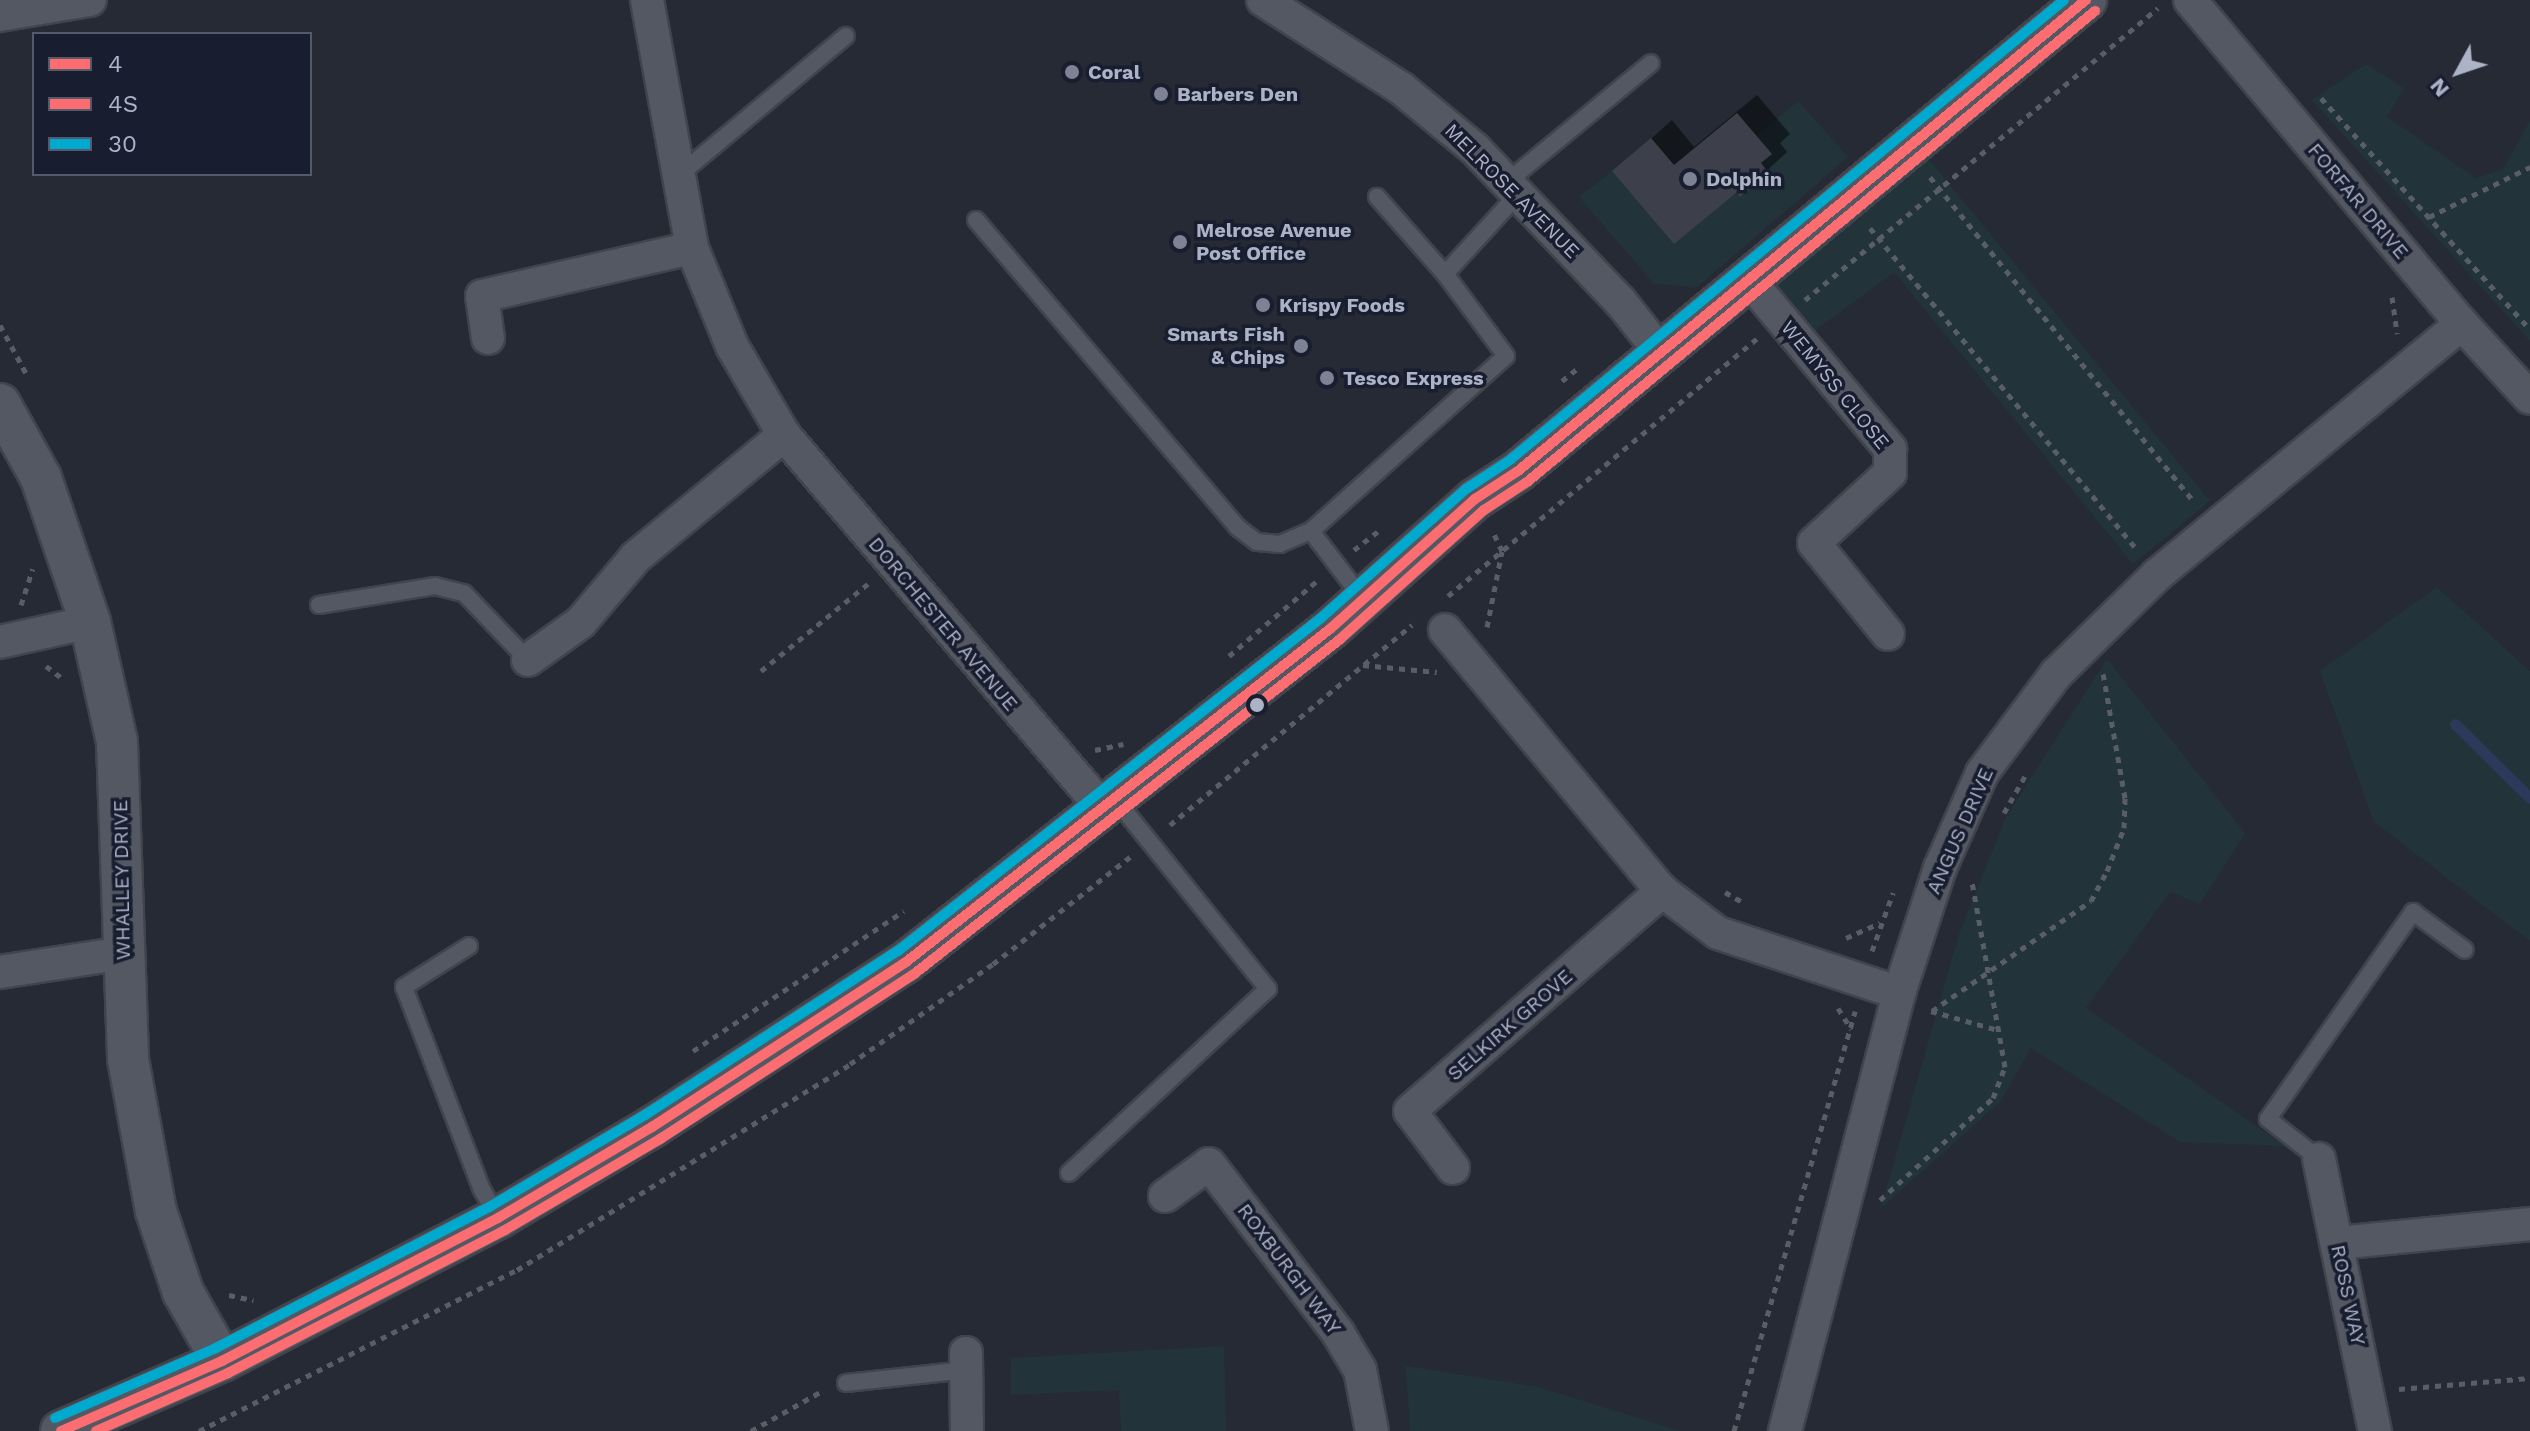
<!DOCTYPE html>
<style>
body{margin:0}
#map{position:relative;width:2530px;height:1431px;overflow:hidden;background:#252a34;font-family:"Work Sans",sans-serif}
div>[style]{position:absolute}
.green>*{inset:0;background:#22343a}
.shadow>*{inset:0;background:#0007}
.stream>*{height:11px;margin:-5.5px;padding:0 5.5px;transform-origin:5.5px;border-radius:5.5px;background:#2c395b}
.building>*{inset:0;background:#3d404a}
.path>*{height:5px;margin-top:-2.5px;transform-origin:0;background:repeating-linear-gradient(90deg,#585d66 0 6px,transparent 0 12px)}
.roads{filter:drop-shadow(2px 0 #41444c) drop-shadow(-2px 0 #41444c) drop-shadow(0 2px #41444c) drop-shadow(0 -2px #41444c)}
.service>*{height:16px;margin:-8px;padding:0 8px;transform-origin:8px;border-radius:8px;background:#545862}
.minor>*{height:32px;margin:-16px;padding:0 16px;transform-origin:16px;border-radius:16px;background:#545862}
.tertiary>*{height:40px;margin:-20px;padding:0 20px;transform-origin:20px;border-radius:20px;background:#545862}
.bus-1>*{height:10px;margin:-5px;padding:0 5px;transform-origin:5px;border-radius:5px;background:#fb6d70}
.bus-2>*{height:10px;margin:-5px;padding:0 5px;transform-origin:5px;border-radius:5px;background:#fb6d70}
.bus-3>*{height:10px;margin:-5px;padding:0 5px;transform-origin:5px;border-radius:5px;background:#00a9ce}
.dots>*{width:22px;height:22px;translate:-50% -50%;box-sizing:border-box;border:4px solid #181e2f;border-radius:50%}
span{translate:-50% -50%;white-space:nowrap;text-align:center;line-height:1.15;-webkit-text-stroke:7px #181e2f;paint-order:stroke}
.poi-label{font-size:20px;color:#adb3c7;font-weight:700}
.left{translate:0 -50%;text-align:left}
.right{translate:-100% -50%;text-align:right}
.street-label{font-size:20px;color:#adb3c7}
.legend{position:absolute;left:32px;top:32px;width:280px;height:144px;box-sizing:border-box;background:#181e2f;border:2px solid #545a6c;margin:0;padding:10px 14px;list-style:none;font-size:24px;color:#adb3c7}
.legend li{display:flex;align-items:center;gap:16px;height:40px}
.legend b{width:40px;border:2px solid #545a6c}
.north{position:absolute;left:2418px;top:32px;width:80px;height:80px;-webkit-text-stroke:6px #181e2f;paint-order:stroke;rotate:230deg;font-size:22px;font-weight:700;line-height:32px;text-align:center;color:#adb3c7}
.north::after{content:'';display:block;margin:auto;width:28px;height:36px;background:#adb3c7;clip-path:polygon(50% 0,100% 100%,50% 72%,0 100%)}
</style>
<div id="map">
<div class="green">
<div style="clip-path:polygon(2366px 64px,2404px 88px,2387px 117px,2476px 178px,2503px 169px,2530px 121px,2530px 341px,2312px 100px)"></div>
<div style="clip-path:polygon(1798px 101px,1848px 157px,1697px 287px,1654px 284px,1579px 197px,1612px 171px,1674px 244px,1712px 212px,1731px 185px,1741px 196px,1769px 173px,1761px 163px,1771px 154px,1756px 136px)"></div>
<div style="clip-path:polygon(1926px 156px,2210px 501px,2133px 564px,1894px 272px,1816px 330px,1774px 281px)"></div>
<div style="clip-path:polygon(2437px 587px,2530px 671px,2530px 941px,2374px 822px,2320px 671px)"></div>
<div style="clip-path:polygon(2107px 659px,2245px 833px,2200px 904px,2170px 892px,2086px 1008px,2285px 1146px,2180px 1142px,2031px 1048px,2000px 1102px,1881px 1208px,1959px 934px,2006px 817px)"></div>
<div style="clip-path:polygon(1224px 1346px,1226px 1431px,1121px 1431px,1119px 1390px,1010px 1395px,1011px 1358px)"></div>
<div style="clip-path:polygon(1406px 1366px,1539px 1387px,1680px 1431px,1410px 1431px)"></div>
</div>
<div class="shadow">
<div style="clip-path:polygon(1757px 95px,1790px 134px,1780px 143px,1787px 152px,1741px 194px,1737px 189px,1615px 171px,1672px 120px,1694px 147px)"></div>
</div>
<div class="stream">
<div style="left:2455px;top:724px;width:105px;rotate:44.6deg"></div>
</div>
<div class="building">
<div style="clip-path:polygon(1737px 113px,1772px 154px,1761px 163px,1769px 173px,1740px 197px,1737px 192px,1674px 244px,1612px 171px,1651px 138px,1674px 165px)"></div>
</div>
<div class="path">
<div style="left:2321px;top:98px;width:312px;rotate:47.9deg"></div>
<div style="left:1930px;top:177px;width:419px;rotate:50.9deg"></div>
<div style="left:2429px;top:217px;width:113px;rotate:-26.3deg"></div>
<div style="left:1870px;top:228px;width:418px;rotate:50.3deg"></div>
<div style="left:2392px;top:297px;width:37px;rotate:82deg"></div>
<div style="left:1805px;top:300px;width:458px;rotate:-39.6deg"></div>
<div style="left:0;top:325px;width:59px;rotate:61.7deg"></div>
<div style="left:1562px;top:381px;width:22px;rotate:-39deg"></div>
<div style="left:1354px;top:550px;width:31px;rotate:-38deg"></div>
<div style="left:1448px;top:596px;width:402px;rotate:-39.8deg"></div>
<div style="left:21px;top:605px;width:38px;rotate:-72deg"></div>
<div style="left:1487px;top:627px;width:77px;rotate:-78.8deg"></div>
<div style="left:1502px;top:551px;width:21px;rotate:-115deg"></div>
<div style="left:1229px;top:656px;width:118px;rotate:-40.5deg"></div>
<div style="left:1363px;top:665px;width:74px;rotate:5.4deg"></div>
<div style="left:46px;top:666px;width:21px;rotate:37deg"></div>
<div style="left:761px;top:671px;width:139px;rotate:-39.2deg"></div>
<div style="left:1095px;top:750px;width:29px;rotate:-12deg"></div>
<div style="left:2004px;top:813px;width:43px;rotate:-60.4deg"></div>
<div style="left:1170px;top:825px;width:314px;rotate:-39.6deg"></div>
<div style="left:1725px;top:892px;width:22px;rotate:30deg"></div>
<div style="left:1846px;top:938px;width:37px;rotate:-24deg"></div>
<div style="left:1872px;top:951px;width:62px;rotate:-70.1deg"></div>
<div style="left:1838px;top:1008px;width:25px;rotate:58deg"></div>
<div style="left:1931px;top:1011px;width:70px;rotate:15.8deg"></div>
<div style="left:1932px;top:1011px;width:193px;rotate:-34.7deg"></div>
<div style="left:2091px;top:901px;width:34px;rotate:-62deg"></div>
<div style="left:2107px;top:871px;width:46px;rotate:-68.4deg"></div>
<div style="left:2124px;top:828px;width:30px;rotate:-88deg"></div>
<div style="left:2125px;top:798px;width:127px;rotate:-100deg"></div>
<div style="left:693px;top:1051px;width:253px;rotate:-33.6deg"></div>
<div style="left:1880px;top:1200px;width:152px;rotate:-42.1deg"></div>
<div style="left:1993px;top:1098px;width:33px;rotate:-69deg"></div>
<div style="left:2005px;top:1067px;width:189px;rotate:-100.1deg"></div>
<div style="left:229px;top:1295px;width:25px;rotate:12deg"></div>
<div style="left:2399px;top:1389px;width:131px;rotate:-4.8deg"></div>
<div style="left:199px;top:1431px;width:356px;rotate:-26.9deg"></div>
<div style="left:517px;top:1270px;width:392px;rotate:-31.7deg"></div>
<div style="left:850px;top:1064px;width:174px;rotate:-35deg"></div>
<div style="left:993px;top:964px;width:175px;rotate:-38deg"></div>
<div style="left:751px;top:1431px;width:81px;rotate:-29.4deg"></div>
<div style="left:1734px;top:1431px;width:437px;rotate:-73.9deg"></div>
</div>
<div class="roads">
<div class="service">
<div style="left:679px;top:175px;width:217px;rotate:-39.8deg"></div>
<div style="left:1508px;top:181px;width:185px;rotate:-39.5deg"></div>
<div style="left:976px;top:220px;width:403px;rotate:49.6deg"></div>
<div style="left:1237px;top:527px;width:25px;rotate:37deg"></div>
<div style="left:1257px;top:542px;width:23px;rotate:5deg"></div>
<div style="left:1280px;top:544px;width:34px;rotate:-23deg"></div>
<div style="left:1311px;top:531px;width:262px;rotate:-41.9deg"></div>
<div style="left:1506px;top:356px;width:102px;rotate:-126.6deg"></div>
<div style="left:1445px;top:274px;width:103px;rotate:-131.4deg"></div>
<div style="left:1445px;top:274px;width:110px;rotate:-47.6deg"></div>
<div style="left:1311px;top:531px;width:86px;rotate:52.6deg"></div>
<div style="left:319px;top:605px;width:118px;rotate:-9.3deg"></div>
<div style="left:435px;top:586px;width:30px;rotate:14deg"></div>
<div style="left:464px;top:593px;width:93px;rotate:46.3deg"></div>
<div style="left:469px;top:946px;width:77px;rotate:147.8deg"></div>
<div style="left:404px;top:987px;width:215px;rotate:69deg"></div>
<div style="left:481px;top:1188px;width:34px;rotate:60deg"></div>
<div style="left:2319px;top:1159px;width:65px;rotate:-141.9deg"></div>
<div style="left:2268px;top:1119px;width:253px;rotate:-55deg"></div>
<div style="left:2413px;top:912px;width:64px;rotate:36.2deg"></div>
<div style="left:1069px;top:1173px;width:271px;rotate:-42.8deg"></div>
<div style="left:1268px;top:989px;width:241px;rotate:-128.8deg"></div>
<div style="left:846px;top:1383px;width:121px;rotate:-6.2deg"></div>
</div>
<div class="minor">
<div style="left:647px;top:0;width:252px;rotate:79.7deg"></div>
<div style="left:692px;top:248px;width:106px;rotate:67.8deg"></div>
<div style="left:732px;top:346px;width:103px;rotate:59.7deg"></div>
<div style="left:784px;top:435px;width:494px;rotate:49.5deg"></div>
<div style="left:1263px;top:0;width:165px;rotate:32.6deg"></div>
<div style="left:1402px;top:89px;width:94px;rotate:39.4deg"></div>
<div style="left:1475px;top:149px;width:210px;rotate:46.4deg"></div>
<div style="left:1620px;top:301px;width:66px;rotate:51.7deg"></div>
<div style="left:2190px;top:0;width:423px;rotate:50deg"></div>
<div style="left:2462px;top:324px;width:100px;rotate:47.4deg"></div>
<div style="left:0;top:15px;width:91px;rotate:-9.5deg"></div>
<div style="left:1748px;top:279px;width:222px;rotate:50.1deg"></div>
<div style="left:1890px;top:449px;width:24px;rotate:90deg"></div>
<div style="left:1890px;top:473px;width:103px;rotate:137.4deg"></div>
<div style="left:1814px;top:543px;width:117px;rotate:50.9deg"></div>
<div style="left:488px;top:338px;width:42px;rotate:-98.1deg"></div>
<div style="left:482px;top:296px;width:215px;rotate:-12.9deg"></div>
<div style="left:1445px;top:630px;width:339px;rotate:50.3deg"></div>
<div style="left:1662px;top:891px;width:70px;rotate:36.9deg"></div>
<div style="left:1718px;top:933px;width:191px;rotate:18.3deg"></div>
<div style="left:0;top:642px;width:92px;rotate:-12.5deg"></div>
<div style="left:528px;top:660px;width:65px;rotate:-35.6deg"></div>
<div style="left:581px;top:622px;width:85px;rotate:-49.8deg"></div>
<div style="left:636px;top:557px;width:192px;rotate:-39.5deg"></div>
<div style="left:0;top:972px;width:125px;rotate:-8.7deg"></div>
<div style="left:2319px;top:1159px;width:278px;rotate:78.4deg"></div>
<div style="left:1453px;top:1168px;width:71px;rotate:-127deg"></div>
<div style="left:1410px;top:1111px;width:335px;rotate:-41.1deg"></div>
<div style="left:1165px;top:1196px;width:54px;rotate:-36deg"></div>
<div style="left:1209px;top:1164px;width:213px;rotate:52.6deg"></div>
<div style="left:1338px;top:1333px;width:43px;rotate:59.3deg"></div>
<div style="left:1360px;top:1370px;width:62px;rotate:78.9deg"></div>
<div style="left:2337px;top:1243px;width:194px;rotate:-5.6deg"></div>
<div style="left:966px;top:1353px;width:78px;rotate:89.3deg"></div>
<div style="left:1785px;top:1431px;width:453px;rotate:-75.4deg"></div>
<div style="left:1899px;top:993px;width:132px;rotate:-71.8deg"></div>
<div style="left:1940px;top:868px;width:104px;rotate:-66.1deg"></div>
<div style="left:1982px;top:773px;width:124px;rotate:-53.2deg"></div>
<div style="left:2056px;top:674px;width:141px;rotate:-44.4deg"></div>
<div style="left:2157px;top:575px;width:395px;rotate:-39.5deg"></div>
</div>
<div class="tertiary">
<div style="left:0;top:404px;width:85px;rotate:61deg"></div>
<div style="left:41px;top:478px;width:152px;rotate:71.2deg"></div>
<div style="left:90px;top:622px;width:123px;rotate:77.3deg"></div>
<div style="left:117px;top:742px;width:317px;rotate:88deg"></div>
<div style="left:128px;top:1059px;width:155px;rotate:79.6deg"></div>
<div style="left:156px;top:1211px;width:85px;rotate:71.6deg"></div>
<div style="left:183px;top:1292px;width:79px;rotate:60.5deg"></div>
<div style="left:61px;top:1431px;width:176px;rotate:-23.5deg"></div>
<div style="left:222px;top:1361px;width:311px;rotate:-27.4deg"></div>
<div style="left:498px;top:1218px;width:179px;rotate:-30.6deg"></div>
<div style="left:652px;top:1127px;width:303px;rotate:-33deg"></div>
<div style="left:906px;top:962px;width:539px;rotate:-38.15deg"></div>
<div style="left:1330px;top:629px;width:195px;rotate:-41.9deg"></div>
<div style="left:1475px;top:499px;width:51px;rotate:-33.1deg"></div>
<div style="left:1518px;top:471px;width:738px;rotate:-39.67deg"></div>
</div>
</div>
<div class="bus-1">
<div style="left:61px;top:1431px;width:176px;rotate:-23.5deg"></div>
<div style="left:222px;top:1361px;width:311px;rotate:-27.4deg"></div>
<div style="left:498px;top:1218px;width:179px;rotate:-30.6deg"></div>
<div style="left:652px;top:1127px;width:303px;rotate:-33deg"></div>
<div style="left:906px;top:962px;width:539px;rotate:-38.15deg"></div>
<div style="left:1330px;top:629px;width:195px;rotate:-41.9deg"></div>
<div style="left:1475px;top:499px;width:51px;rotate:-33.1deg"></div>
<div style="left:1518px;top:471px;width:738px;rotate:-39.67deg"></div>
</div>
<div class="bus-2">
<div style="left:96px;top:1431px;width:144px;rotate:-23.7deg"></div>
<div style="left:228px;top:1373px;width:312px;rotate:-27.3deg"></div>
<div style="left:505px;top:1230px;width:180px;rotate:-30.4deg"></div>
<div style="left:660px;top:1139px;width:303px;rotate:-33deg"></div>
<div style="left:914px;top:974px;width:541px;rotate:-38.16deg"></div>
<div style="left:1339px;top:640px;width:195px;rotate:-41.9deg"></div>
<div style="left:1484px;top:510px;width:51px;rotate:-33.1deg"></div>
<div style="left:1527px;top:482px;width:738px;rotate:-39.67deg"></div>
</div>
<div class="bus-3">
<div style="left:55px;top:1418px;width:176px;rotate:-23.5deg"></div>
<div style="left:216px;top:1348px;width:309px;rotate:-27.3deg"></div>
<div style="left:491px;top:1206px;width:179px;rotate:-30.6deg"></div>
<div style="left:645px;top:1115px;width:302px;rotate:-33deg"></div>
<div style="left:898px;top:951px;width:538px;rotate:-38.21deg"></div>
<div style="left:1321px;top:618px;width:194px;rotate:-41.7deg"></div>
<div style="left:1466px;top:489px;width:53px;rotate:-33.4deg"></div>
<div style="left:1510px;top:460px;width:720px;rotate:-39.7deg"></div>
</div>
<div class="dots">
<div style="left:1072px;top:72px;background:#7d8394"></div>
<div style="left:1161px;top:94px;background:#7d8394"></div>
<div style="left:1690px;top:179px;background:#7d8394"></div>
<div style="left:1180px;top:242px;background:#7d8394"></div>
<div style="left:1263px;top:305px;background:#7d8394"></div>
<div style="left:1301px;top:346px;background:#7d8394"></div>
<div style="left:1327px;top:378px;background:#7d8394"></div>
<div style="left:1257px;top:705px;background:#adb3c7"></div>
</div>
<div class="poi-label">
<span class="left" style="left:1088px;top:72px">Coral</span>
<span class="left" style="left:1177px;top:94px">Barbers Den</span>
<span class="left" style="left:1706px;top:179px">Dolphin</span>
<span class="left" style="left:1196px;top:242px">Melrose Avenue<br>Post Office</span>
<span class="left" style="left:1279px;top:305px">Krispy Foods</span>
<span class="right" style="left:1285px;top:346px">Smarts Fish<br>&amp; Chips</span>
<span class="left" style="left:1343px;top:378px">Tesco Express</span>
</div>
<div class="street-label">
<span style="left:1512px;top:191px;rotate:45deg">MELROSE AVENUE</span>
<span style="left:2358px;top:201px;rotate:50deg">FORFAR DRIVE</span>
<span style="left:1835px;top:385px;rotate:51deg">WEMYSS CLOSE</span>
<span style="left:943px;top:624px;rotate:50deg">DORCHESTER AVENUE</span>
<span style="left:1960px;top:831px;rotate:-66deg">ANGUS DRIVE</span>
<span style="left:122px;top:880px;rotate:-91deg">WHALLEY DRIVE</span>
<span style="left:1510px;top:1025px;rotate:-41deg">SELKIRK GROVE</span>
<span style="left:1289px;top:1269px;rotate:53deg">ROXBURGH WAY</span>
<span style="left:2348px;top:1295px;rotate:78deg">ROSS WAY</span>
</div>
<ul class="legend">
<li><b style="height:10px;background:#fb6d70"></b>4</li>
<li><b style="height:10px;background:#fb6d70"></b>4S</li>
<li><b style="height:10px;background:#00a9ce"></b>30</li>
</ul>
<div class="north">N</div>
</div>
